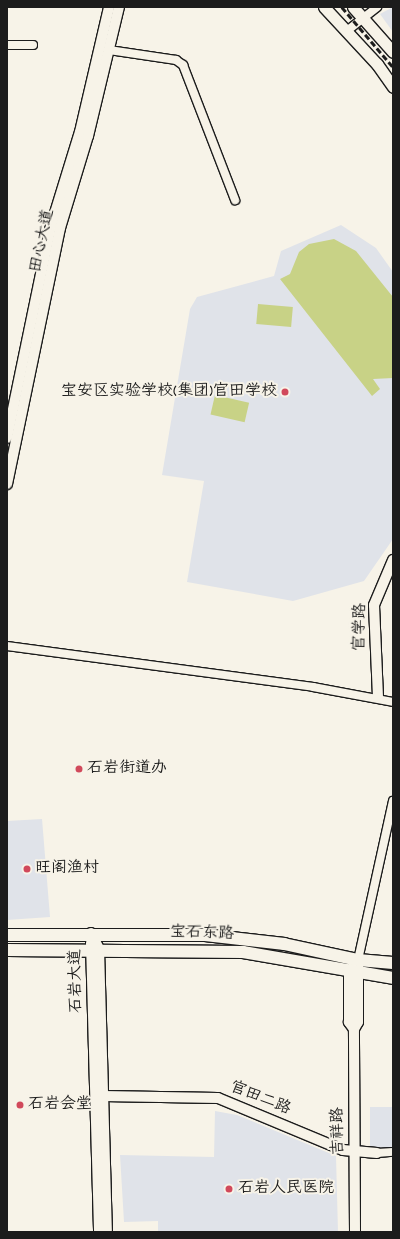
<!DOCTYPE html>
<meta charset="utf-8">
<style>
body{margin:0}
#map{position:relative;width:400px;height:1239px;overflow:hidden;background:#f7f3e8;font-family:Dekko,"LXGW WenKai TC",sans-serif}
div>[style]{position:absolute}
.built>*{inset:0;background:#e0e3e9;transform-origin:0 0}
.green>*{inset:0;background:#c8d286;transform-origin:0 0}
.roads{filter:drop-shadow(1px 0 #1c1c1c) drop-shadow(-1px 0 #1c1c1c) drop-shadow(0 1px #1c1c1c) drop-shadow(0 -1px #1c1c1c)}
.minor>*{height:8px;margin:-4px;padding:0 4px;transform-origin:4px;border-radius:4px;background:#f7f3e8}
.tertiary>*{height:10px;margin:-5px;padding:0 5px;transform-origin:5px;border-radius:5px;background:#f7f3e8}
.secondary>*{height:11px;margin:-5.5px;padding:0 5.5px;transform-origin:5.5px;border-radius:5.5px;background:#f7f3e8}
.primary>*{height:12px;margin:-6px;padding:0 6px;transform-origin:6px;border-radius:6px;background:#f7f3e8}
.rail>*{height:2.5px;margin-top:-1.25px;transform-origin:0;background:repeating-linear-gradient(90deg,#1c1c1c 0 6px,transparent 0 9px)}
.dots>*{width:11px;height:11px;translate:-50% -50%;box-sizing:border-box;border:2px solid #f7f3e8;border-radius:50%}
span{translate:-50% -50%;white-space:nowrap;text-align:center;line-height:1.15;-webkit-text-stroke:4px #f7f3e8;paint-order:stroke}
.street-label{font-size:16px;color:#1c1c1c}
.poi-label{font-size:16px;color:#1c1c1c}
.right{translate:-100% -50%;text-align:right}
.left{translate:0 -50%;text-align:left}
.frame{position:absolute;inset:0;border:8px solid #1c1c1c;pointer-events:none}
</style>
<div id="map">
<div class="built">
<div style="clip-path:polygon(393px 7px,393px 32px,380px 14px)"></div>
<div style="clip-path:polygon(341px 225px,376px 248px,393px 272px,393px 539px,364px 581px,293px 601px,187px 582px,204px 481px,162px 475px,190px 309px,197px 297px,274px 276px,281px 251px)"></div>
<div style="clip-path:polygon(42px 819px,50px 917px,7px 920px,7px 821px)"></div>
<div style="left:370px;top:1107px;width:23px;height:50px"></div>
<div style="clip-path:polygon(215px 1111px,237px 1115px,336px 1156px,338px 1232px,158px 1232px,158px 1221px,124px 1222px,120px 1155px,214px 1157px)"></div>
</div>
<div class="green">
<div style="clip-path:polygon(334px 239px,356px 251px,393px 297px,393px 378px,373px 379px,380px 389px,372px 396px,280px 279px,290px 274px,299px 252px,309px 244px)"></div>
<div style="left:258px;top:304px;width:35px;height:20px;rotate:5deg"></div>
<div style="left:215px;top:395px;width:35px;height:20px;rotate:13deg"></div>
</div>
<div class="roads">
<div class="minor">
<div style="left:348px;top:30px;width:37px;rotate:-38deg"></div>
<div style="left:7px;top:45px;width:26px"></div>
<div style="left:109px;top:50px;width:68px;rotate:8.5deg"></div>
<div style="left:176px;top:60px;width:9px;rotate:36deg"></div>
<div style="left:183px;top:65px;width:145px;rotate:68.9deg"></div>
<div style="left:7px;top:646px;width:309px;rotate:7.6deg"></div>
<div style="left:313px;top:687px;width:81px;rotate:10.6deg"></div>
<div style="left:358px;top:960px;width:163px;rotate:-77.6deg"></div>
<div style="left:377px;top:1153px;width:16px;rotate:-4deg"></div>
</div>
<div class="tertiary">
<div style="left:7px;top:438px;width:217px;rotate:-78.3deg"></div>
<div style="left:51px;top:226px;width:98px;rotate:-72.9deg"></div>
<div style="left:80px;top:132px;width:128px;rotate:-76.9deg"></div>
<div style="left:7px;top:484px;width:261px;rotate:-78.3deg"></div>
<div style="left:60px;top:228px;width:96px;rotate:-73.1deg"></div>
<div style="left:88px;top:136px;width:133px;rotate:-76.5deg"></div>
<div style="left:378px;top:697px;width:92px;rotate:-92.5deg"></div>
<div style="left:374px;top:605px;width:49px;rotate:-67.1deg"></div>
<div style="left:91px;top:933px;width:18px;rotate:63deg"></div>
<div style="left:99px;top:949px;width:283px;rotate:88.4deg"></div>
<div style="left:91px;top:943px;width:289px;rotate:88.4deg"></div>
<div style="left:354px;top:1029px;width:9px;rotate:-126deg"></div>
<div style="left:349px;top:1022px;width:49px;rotate:-90deg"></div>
<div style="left:349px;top:973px;width:9px;rotate:-58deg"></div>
<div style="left:103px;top:1096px;width:115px;rotate:1deg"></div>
<div style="left:218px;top:1098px;width:135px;rotate:22.6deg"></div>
<div style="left:343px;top:1150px;width:34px;rotate:5deg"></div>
<div style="left:355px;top:1232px;width:203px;rotate:-90.3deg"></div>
<div style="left:354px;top:1029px;width:8px;rotate:-60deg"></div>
<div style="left:358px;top:1022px;width:57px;rotate:-90deg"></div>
</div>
<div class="secondary">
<div style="left:324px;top:7px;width:78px;rotate:47.1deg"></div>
<div style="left:377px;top:64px;width:28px;rotate:55deg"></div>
<div style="left:353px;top:7px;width:60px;rotate:48.4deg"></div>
</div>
<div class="primary">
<div style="left:7px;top:935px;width:198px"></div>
<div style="left:205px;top:935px;width:80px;rotate:6.5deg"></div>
<div style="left:284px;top:944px;width:76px;rotate:12.2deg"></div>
<div style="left:358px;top:960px;width:35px;rotate:5deg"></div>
<div style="left:7px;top:950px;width:236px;rotate:0.5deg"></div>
<div style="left:243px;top:952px;width:152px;rotate:9.8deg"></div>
</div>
</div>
<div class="rail">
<div style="left:342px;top:7px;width:79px;rotate:49.6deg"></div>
</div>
<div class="dots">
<div style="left:285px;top:392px;background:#d1495b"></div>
<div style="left:79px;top:769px;background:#d1495b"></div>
<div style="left:27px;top:869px;background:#d1495b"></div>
<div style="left:20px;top:1105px;background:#d1495b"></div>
<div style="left:229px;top:1189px;background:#d1495b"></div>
</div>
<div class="street-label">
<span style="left:43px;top:241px;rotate:-78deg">田心大道</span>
<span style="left:361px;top:627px;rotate:-89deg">官学路</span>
<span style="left:202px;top:934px;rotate:2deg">宝石东路</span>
<span style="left:77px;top:981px;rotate:-91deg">石岩大道</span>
<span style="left:260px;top:1099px;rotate:22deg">官田二路</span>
<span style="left:339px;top:1131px;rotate:-91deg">吉祥路</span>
</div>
<div class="poi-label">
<span class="right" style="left:277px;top:392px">宝安区实验学校(集团)官田学校</span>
<span class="left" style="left:87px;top:769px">石岩街道办</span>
<span class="left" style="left:35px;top:869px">旺阁渔村</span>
<span class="left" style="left:28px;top:1105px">石岩会堂</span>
<span class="left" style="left:238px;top:1189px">石岩人民医院</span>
</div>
<div class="frame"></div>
</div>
